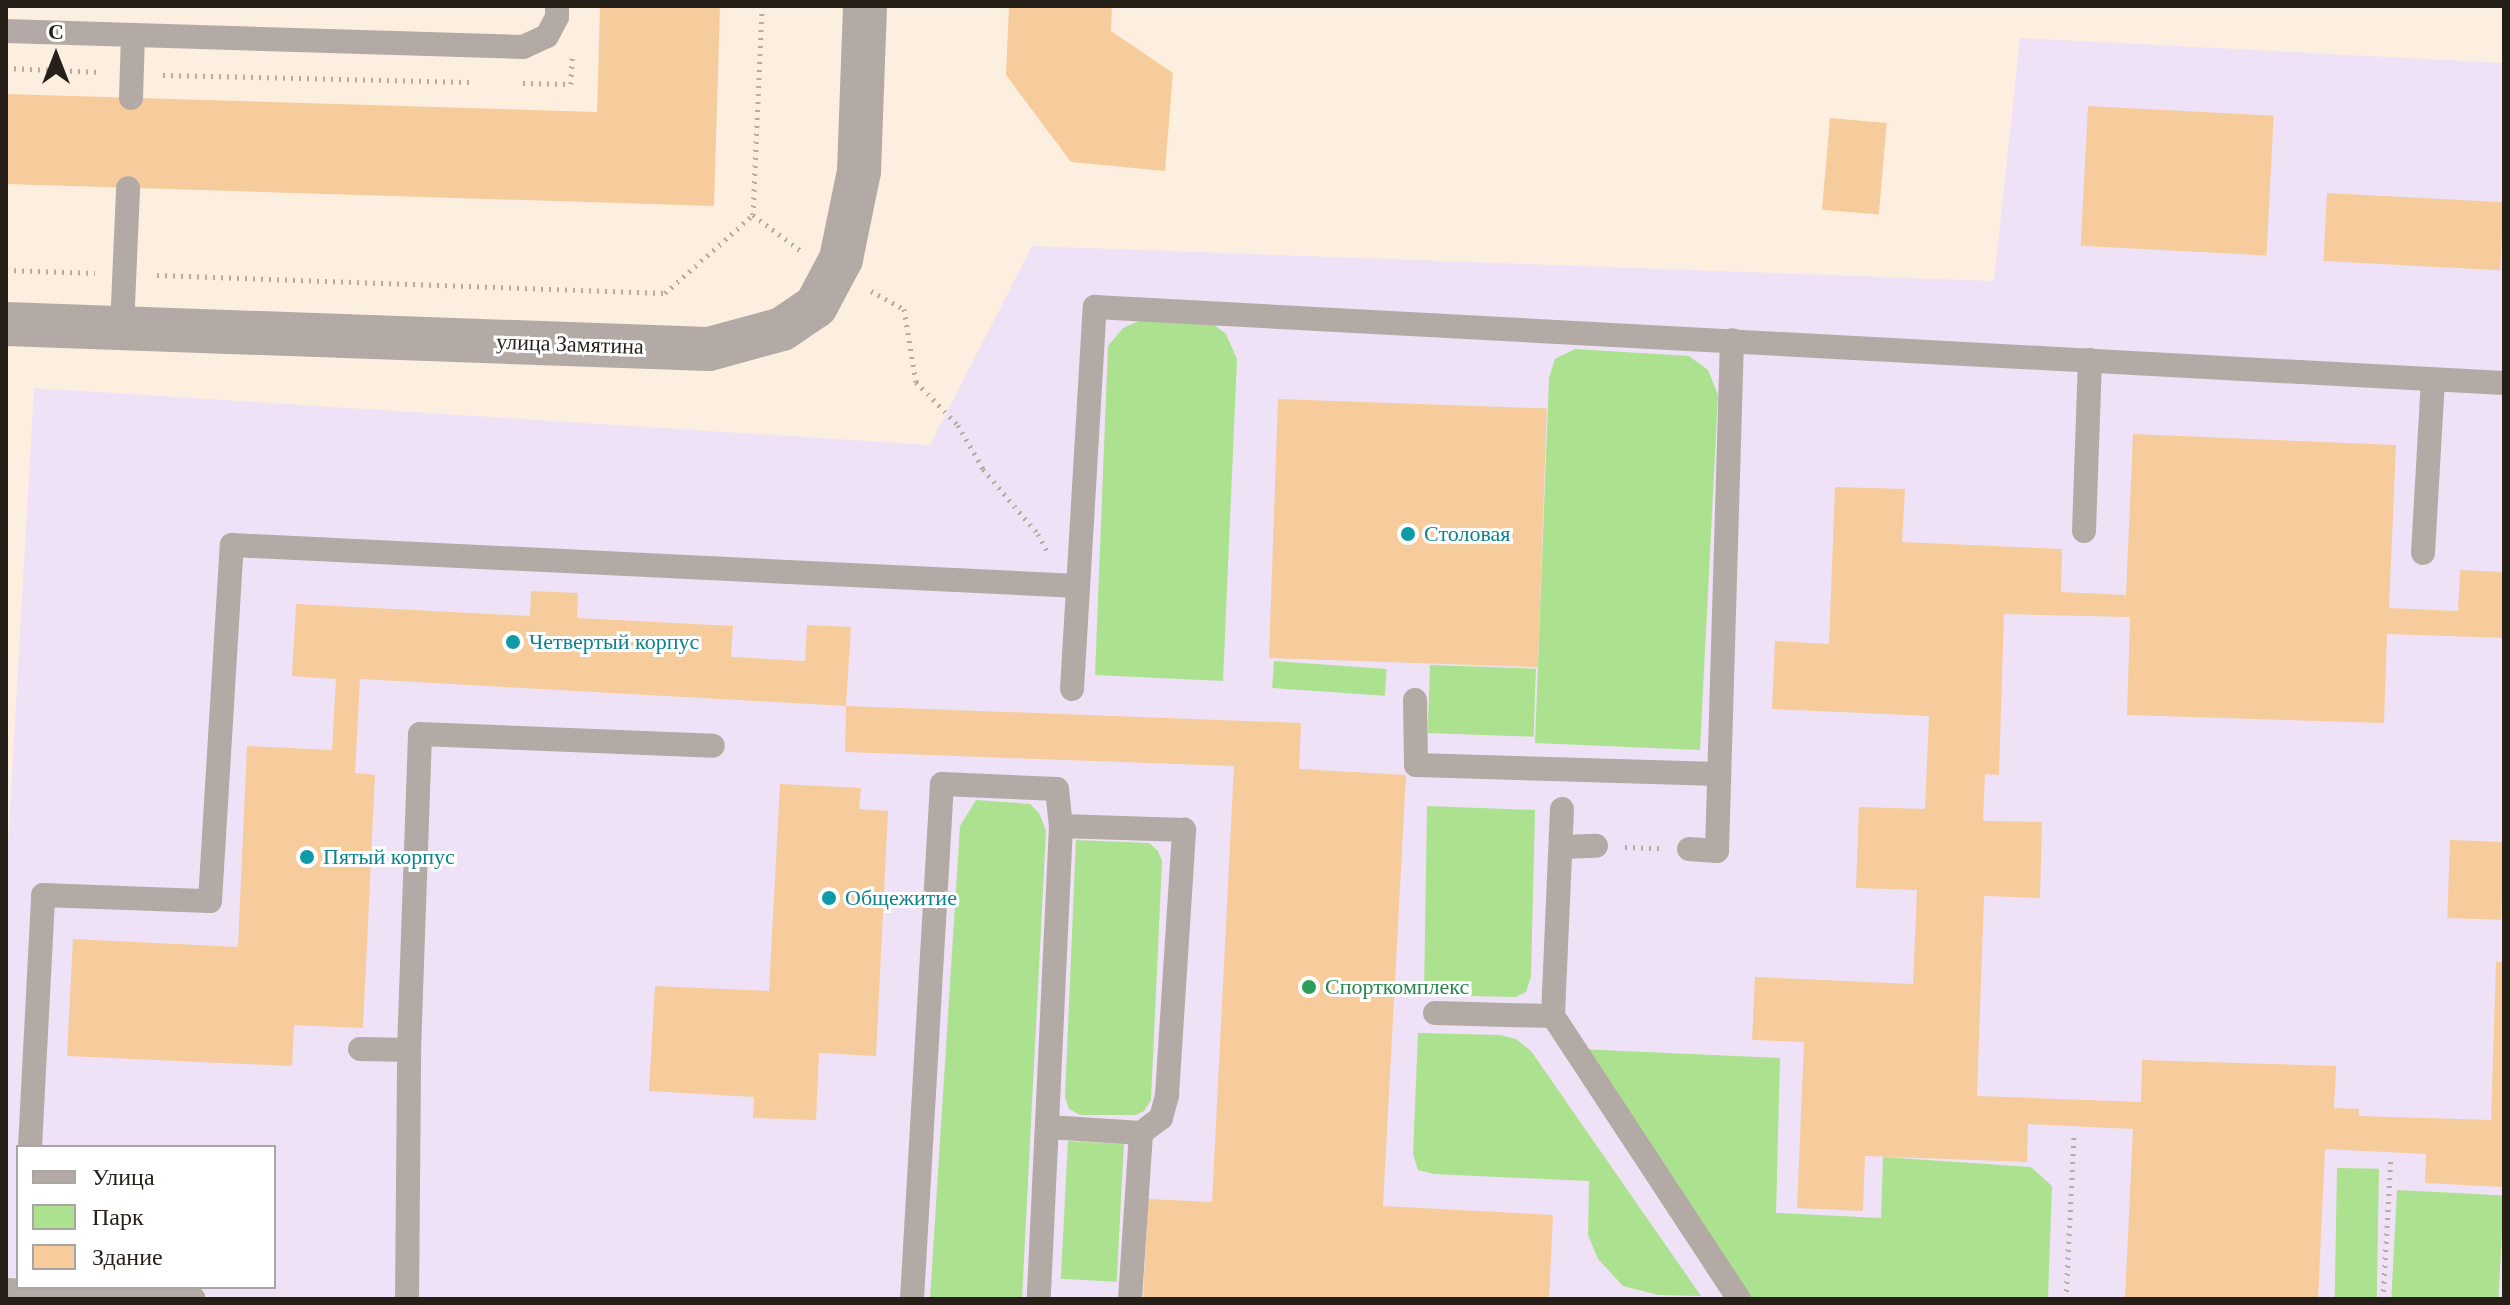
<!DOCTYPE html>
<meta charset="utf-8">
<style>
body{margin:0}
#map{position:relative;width:2510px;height:1305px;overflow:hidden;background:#fdefe0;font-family:Georgia,serif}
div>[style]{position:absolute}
.education>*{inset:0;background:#efe2f6}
.green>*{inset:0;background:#ace18f;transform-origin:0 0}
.building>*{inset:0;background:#f6cc9d;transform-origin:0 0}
.path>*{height:5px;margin-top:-2.5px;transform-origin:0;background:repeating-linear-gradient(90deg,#b7aca0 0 2px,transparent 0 8px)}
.lane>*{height:24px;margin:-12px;padding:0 12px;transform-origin:12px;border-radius:12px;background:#b4aaa5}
.street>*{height:44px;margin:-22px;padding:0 22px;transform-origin:22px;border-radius:22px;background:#b4aaa5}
.dots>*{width:22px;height:22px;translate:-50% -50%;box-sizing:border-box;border:4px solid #fff;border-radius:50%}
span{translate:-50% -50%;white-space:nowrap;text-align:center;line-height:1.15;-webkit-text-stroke:6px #fff;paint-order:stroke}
.street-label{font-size:22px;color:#251f18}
.culture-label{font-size:22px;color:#0d838f}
.left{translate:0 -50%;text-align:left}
.leisure-label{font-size:22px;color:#27864d}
.frame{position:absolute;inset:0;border:8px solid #251f18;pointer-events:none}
.legend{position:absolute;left:16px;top:1145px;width:260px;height:144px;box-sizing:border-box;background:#fff;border:2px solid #a8a5a3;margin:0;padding:10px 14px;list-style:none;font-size:24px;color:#251f18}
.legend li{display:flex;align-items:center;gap:16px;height:40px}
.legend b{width:40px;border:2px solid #a8a5a3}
.north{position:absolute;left:16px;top:16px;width:80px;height:80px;-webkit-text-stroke:6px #fff;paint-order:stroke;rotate:0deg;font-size:22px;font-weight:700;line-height:32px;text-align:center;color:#251f18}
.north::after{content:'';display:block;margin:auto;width:28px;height:36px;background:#251f18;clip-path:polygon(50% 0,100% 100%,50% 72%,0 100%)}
</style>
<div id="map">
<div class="education">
<div style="clip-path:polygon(evenodd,2020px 38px,2504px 63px,2504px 1299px,6px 1299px,6px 878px,34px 388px,930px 445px,1032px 246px,1994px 281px,2020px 38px,18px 1147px,274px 1147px,274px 1287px,18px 1287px,18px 1147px)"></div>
</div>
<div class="green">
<div style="clip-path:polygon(1144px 319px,1209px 321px,1226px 334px,1237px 359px,1223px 681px,1095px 675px,1108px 346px,1123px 328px)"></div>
<div style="clip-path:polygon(1575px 349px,1689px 356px,1708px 370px,1718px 395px,1700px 750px,1535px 743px,1549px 378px,1555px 359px)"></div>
<div style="left:1274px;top:661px;width:113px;height:27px;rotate:4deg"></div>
<div style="left:1430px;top:665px;width:106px;height:68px;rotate:2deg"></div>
<div style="clip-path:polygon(976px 800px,1030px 804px,1039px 813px,1046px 831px,1022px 1299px,930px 1299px,960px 826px)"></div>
<div style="clip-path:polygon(1427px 806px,1535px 810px,1531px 976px,1526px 992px,1515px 997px,1424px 995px)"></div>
<div style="clip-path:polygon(1076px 840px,1149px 843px,1158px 851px,1162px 861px,1151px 1100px,1144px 1111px,1136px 1115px,1080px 1115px,1069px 1109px,1065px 1097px)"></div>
<div style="clip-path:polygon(1418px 1033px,1500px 1035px,1516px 1039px,1531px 1051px,1701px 1296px,1658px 1295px,1623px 1286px,1598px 1259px,1588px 1235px,1589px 1181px,1434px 1174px,1418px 1170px,1413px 1154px)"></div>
<div style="clip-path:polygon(1579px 1049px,1780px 1058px,1776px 1213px,1881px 1218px,1883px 1157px,2031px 1167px,2052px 1186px,2048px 1299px,1750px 1299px)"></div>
<div style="left:1068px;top:1141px;width:56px;height:138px;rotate:3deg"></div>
<div style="left:2337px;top:1168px;width:42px;height:131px;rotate:1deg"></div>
<div style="left:2397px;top:1190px;width:107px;height:109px;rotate:3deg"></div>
</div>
<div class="building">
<div style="clip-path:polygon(600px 6px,720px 6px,714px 206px,6px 184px,6px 94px,597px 112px)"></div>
<div style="clip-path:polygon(1009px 6px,1112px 6px,1111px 31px,1173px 73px,1165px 171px,1071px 162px,1006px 75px)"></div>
<div style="left:2088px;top:106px;width:186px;height:140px;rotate:3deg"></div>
<div style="left:1830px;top:118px;width:57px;height:92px;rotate:5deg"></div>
<div style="left:2327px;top:193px;width:177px;height:68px;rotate:3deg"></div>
<div style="left:1278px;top:399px;width:269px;height:259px;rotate:2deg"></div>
<div style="clip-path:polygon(2133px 434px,2396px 445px,2389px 608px,2458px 611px,2460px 570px,2504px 572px,2504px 638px,2387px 634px,2384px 723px,2127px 715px,2130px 617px,2004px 614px,1999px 775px,1985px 774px,1983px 821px,2042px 822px,2040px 898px,1984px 896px,1977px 1096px,2141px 1102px,2142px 1060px,2336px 1066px,2334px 1108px,2359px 1109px,2359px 1116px,2491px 1120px,2496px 962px,2504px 962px,2504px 1187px,2425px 1183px,2426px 1154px,2325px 1149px,2318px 1299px,2125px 1299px,2133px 1129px,2028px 1124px,2027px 1162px,1865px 1156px,1863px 1211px,1797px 1208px,1804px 1042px,1752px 1040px,1755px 977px,1913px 984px,1917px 890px,1856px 888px,1859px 807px,1925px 809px,1929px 716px,1772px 709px,1775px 641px,1829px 644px,1835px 487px,1905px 489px,1902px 542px,2062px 549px,2061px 592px,2126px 595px)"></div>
<div style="clip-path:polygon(531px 591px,578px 593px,577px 618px,733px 626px,731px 657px,805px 661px,807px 625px,851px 627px,846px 706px,360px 679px,355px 773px,375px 775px,363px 1028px,294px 1025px,292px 1066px,67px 1056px,73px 939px,238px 947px,247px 746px,332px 750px,336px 679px,292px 676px,296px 604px,530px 616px)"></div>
<div style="clip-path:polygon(846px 706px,1301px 723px,1299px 769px,1406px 775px,1383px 1206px,1553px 1215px,1549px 1299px,1143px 1299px,1148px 1199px,1212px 1202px,1234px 766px,845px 752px)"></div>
<div style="clip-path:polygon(780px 784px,861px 788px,859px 809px,888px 811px,876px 1056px,819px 1053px,816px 1120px,753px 1118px,754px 1097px,649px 1091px,655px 986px,769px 991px)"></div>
<div style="left:2450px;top:840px;width:54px;height:78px;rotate:2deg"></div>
</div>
<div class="path">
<div style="left:6px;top:68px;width:95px;rotate:2.4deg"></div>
<div style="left:163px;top:75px;width:306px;rotate:1.3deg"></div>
<div style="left:523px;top:83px;width:48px;rotate:1.2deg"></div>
<div style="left:571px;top:84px;width:26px;rotate:-88deg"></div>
<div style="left:753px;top:215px;width:59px;rotate:36.7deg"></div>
<div style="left:6px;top:270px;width:89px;rotate:1.9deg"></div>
<div style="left:157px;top:275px;width:508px;rotate:2.03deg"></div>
<div style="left:665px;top:293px;width:118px;rotate:-41.6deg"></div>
<div style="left:753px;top:215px;width:209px;rotate:-87.5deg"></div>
<div style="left:871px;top:291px;width:38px;rotate:29deg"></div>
<div style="left:904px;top:309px;width:74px;rotate:80.7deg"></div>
<div style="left:916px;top:382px;width:60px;rotate:45.7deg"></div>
<div style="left:958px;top:425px;width:51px;rotate:60.4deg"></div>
<div style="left:983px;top:469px;width:85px;rotate:49.8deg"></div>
<div style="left:1038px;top:534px;width:19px;rotate:62deg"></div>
<div style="left:1625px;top:847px;width:34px;rotate:2deg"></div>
<div style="left:2066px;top:1299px;width:164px;rotate:-87.2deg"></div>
<div style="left:2383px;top:1299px;width:142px;rotate:-86.8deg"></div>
</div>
<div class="lane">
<div style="left:6px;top:31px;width:517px;rotate:1.77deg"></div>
<div style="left:523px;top:47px;width:26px;rotate:-25deg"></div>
<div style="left:547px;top:36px;width:21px;rotate:-62deg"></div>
<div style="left:557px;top:17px;width:11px;rotate:-90deg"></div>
<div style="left:131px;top:98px;width:63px;rotate:-88.2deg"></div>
<div style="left:122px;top:328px;width:140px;rotate:-87.5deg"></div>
<div style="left:2084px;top:531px;width:171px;rotate:-88deg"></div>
<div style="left:2423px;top:553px;width:173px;rotate:-86.7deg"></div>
<div style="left:1072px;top:689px;width:383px;rotate:-86.6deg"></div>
<div style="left:1095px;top:307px;width:1411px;rotate:3.09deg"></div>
<div style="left:1415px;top:700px;width:65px;rotate:89.1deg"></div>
<div style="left:1416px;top:765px;width:303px;rotate:1.7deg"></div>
<div style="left:1562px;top:809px;width:207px;rotate:92.5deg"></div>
<div style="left:1553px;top:1016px;width:339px;rotate:56.7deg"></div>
<div style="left:1562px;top:847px;width:34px;rotate:-2deg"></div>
<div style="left:1689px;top:849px;width:28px;rotate:4deg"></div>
<div style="left:1717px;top:851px;width:511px;rotate:-88.32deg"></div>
<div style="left:1435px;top:1013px;width:118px;rotate:1.5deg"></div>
<div style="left:360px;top:1049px;width:49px;rotate:1.2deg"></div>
<div style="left:1048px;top:1127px;width:93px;rotate:3.7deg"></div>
<div style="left:1141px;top:1133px;width:25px;rotate:-37deg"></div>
<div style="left:1161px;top:1118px;width:24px;rotate:-75deg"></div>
<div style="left:1167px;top:1095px;width:266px;rotate:-86.3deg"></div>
<div style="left:1184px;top:830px;width:123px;rotate:-178.1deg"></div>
<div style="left:30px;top:1147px;width:252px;rotate:-87deg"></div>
<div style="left:43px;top:895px;width:167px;rotate:2.1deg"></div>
<div style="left:210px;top:901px;width:357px;rotate:-86.5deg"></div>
<div style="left:232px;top:545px;width:847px;rotate:2.77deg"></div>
<div style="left:6px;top:1290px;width:188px;rotate:2.7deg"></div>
<div style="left:407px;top:1299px;width:249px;rotate:-89.5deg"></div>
<div style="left:409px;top:1050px;width:316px;rotate:-88deg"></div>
<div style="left:420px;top:734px;width:293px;rotate:2.3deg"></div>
<div style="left:912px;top:1299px;width:516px;rotate:-86.67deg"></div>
<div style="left:942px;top:784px;width:115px;rotate:2.5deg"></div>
<div style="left:1057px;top:789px;width:37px;rotate:84deg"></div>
<div style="left:1061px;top:826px;width:474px;rotate:92.7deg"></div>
<div style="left:1130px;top:1299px;width:166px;rotate:-86.2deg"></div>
</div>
<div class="street">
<div style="left:6px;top:324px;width:703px;rotate:2.04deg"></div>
<div style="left:709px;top:349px;width:76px;rotate:-15.3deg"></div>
<div style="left:782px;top:329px;width:41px;rotate:-34.1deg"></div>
<div style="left:816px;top:306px;width:53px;rotate:-62deg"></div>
<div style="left:841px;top:259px;width:90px;rotate:-78.4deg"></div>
<div style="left:859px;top:171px;width:165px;rotate:-87.9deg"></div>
</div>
<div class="dots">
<div style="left:1408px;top:534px;background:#0f9aa8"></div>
<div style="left:513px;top:642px;background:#0f9aa8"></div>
<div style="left:307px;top:857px;background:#0f9aa8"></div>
<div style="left:829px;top:898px;background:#0f9aa8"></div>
<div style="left:1309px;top:987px;background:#2e9e5b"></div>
</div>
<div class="street-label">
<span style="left:570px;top:344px;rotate:2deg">улица Замятина</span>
</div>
<div class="culture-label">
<span class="left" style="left:1424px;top:534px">Столовая</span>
<span class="left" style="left:529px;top:642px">Четвертый корпус</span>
<span class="left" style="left:323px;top:857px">Пятый корпус</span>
<span class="left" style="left:845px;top:898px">Общежитие</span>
</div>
<div class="leisure-label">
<span class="left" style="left:1325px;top:987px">Спорткомплекс</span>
</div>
<div class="frame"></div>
<ul class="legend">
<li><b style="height:10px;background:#b4aaa5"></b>Улица</li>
<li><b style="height:22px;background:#ace18f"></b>Парк</li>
<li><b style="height:22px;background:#f6cc9d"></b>Здание</li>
</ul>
<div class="north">С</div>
</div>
